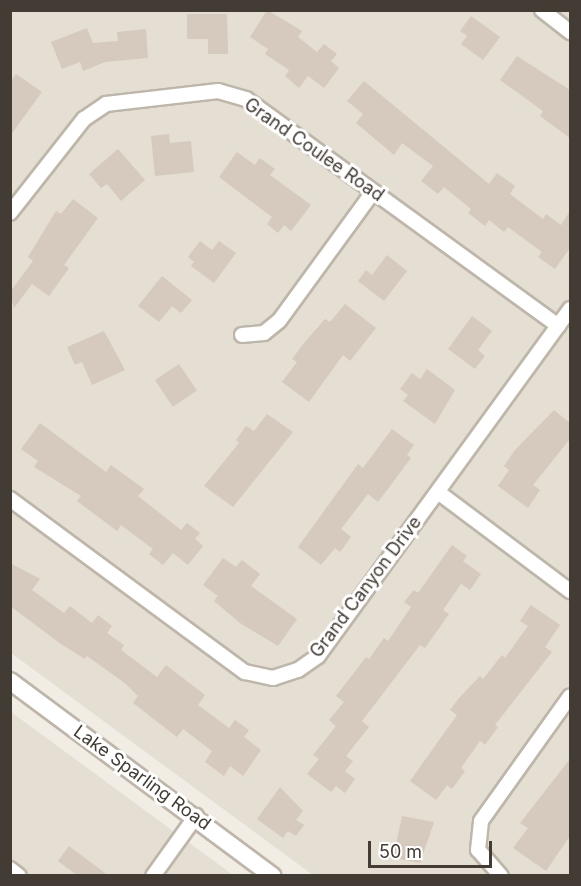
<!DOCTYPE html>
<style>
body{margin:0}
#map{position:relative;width:581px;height:886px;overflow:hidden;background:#f1ece4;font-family:Inter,sans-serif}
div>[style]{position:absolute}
.residential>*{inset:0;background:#e5ded2}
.building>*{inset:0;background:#d5cabd;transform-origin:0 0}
.roads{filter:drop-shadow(2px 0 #bfb6aa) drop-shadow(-2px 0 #bfb6aa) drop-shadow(0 2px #bfb6aa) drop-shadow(0 -2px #bfb6aa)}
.minor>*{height:14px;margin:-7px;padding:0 7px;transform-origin:7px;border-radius:7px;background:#fff}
.tertiary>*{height:16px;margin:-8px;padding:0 8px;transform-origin:8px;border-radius:8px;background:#fff}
span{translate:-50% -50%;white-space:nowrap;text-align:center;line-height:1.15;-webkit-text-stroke:6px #fff;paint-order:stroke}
.street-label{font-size:18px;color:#433c34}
.frame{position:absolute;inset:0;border:12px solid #433c34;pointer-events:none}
.scale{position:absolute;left:368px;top:841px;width:124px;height:27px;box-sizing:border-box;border:3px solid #433c34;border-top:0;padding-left:8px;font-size:18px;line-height:21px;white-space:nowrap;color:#433c34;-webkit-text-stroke:4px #fff;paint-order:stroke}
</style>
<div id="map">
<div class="residential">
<div style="clip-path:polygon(11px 11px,570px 11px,570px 875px,313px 875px,11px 653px)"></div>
<div style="clip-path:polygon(11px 712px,233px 875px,11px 875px)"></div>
</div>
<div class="building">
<div style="clip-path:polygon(267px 10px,302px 31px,298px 37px,317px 52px,324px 44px,337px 54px,331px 61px,339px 68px,324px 88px,308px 76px,299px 88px,285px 76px,289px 70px,265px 54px,268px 49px,250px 37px)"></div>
<div style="clip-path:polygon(187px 14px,227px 14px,228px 54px,208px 54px,208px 39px,187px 39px)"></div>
<div style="clip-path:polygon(471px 16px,500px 37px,483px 60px,461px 44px,467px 36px,460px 31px)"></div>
<div style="clip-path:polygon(87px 28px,93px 43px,118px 41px,117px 32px,146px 29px,148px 58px,105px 62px,83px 71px,80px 62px,62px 69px,51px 42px)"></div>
<div style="clip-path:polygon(517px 56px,570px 90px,570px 138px,540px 116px,543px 111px,500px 80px)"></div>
<div style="clip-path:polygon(16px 74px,42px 92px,10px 136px,10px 82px)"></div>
<div style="clip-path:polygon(364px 81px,489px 184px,497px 173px,515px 186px,510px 194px,543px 219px,546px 214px,561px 225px,570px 211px,570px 248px,555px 269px,538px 257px,542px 252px,508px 227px,504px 232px,489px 220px,485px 226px,468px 213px,471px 209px,444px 187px,438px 194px,421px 181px,433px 166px,402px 143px,394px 155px,356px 123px,363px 114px,347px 101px)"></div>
<div style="clip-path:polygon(169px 134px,170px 143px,191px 141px,194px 172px,155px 176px,151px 136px)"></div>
<div style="clip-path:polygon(118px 149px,145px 180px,121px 201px,107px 184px,101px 188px,89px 174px)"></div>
<div style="clip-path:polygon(237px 152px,255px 165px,260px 158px,275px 169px,270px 175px,311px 205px,291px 231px,284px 225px,278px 233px,267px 224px,272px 217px,219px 177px)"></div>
<div style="clip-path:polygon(73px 199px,98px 218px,64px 265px,69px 268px,49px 296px,32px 284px,14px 308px,10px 292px,33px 261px,28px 257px,56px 211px,61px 214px)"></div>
<div style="clip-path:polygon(200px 241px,212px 250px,219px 241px,236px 253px,214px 283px,191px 266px,194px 262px,188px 257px)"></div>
<div style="clip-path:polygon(387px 255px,407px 271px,384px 301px,358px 281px,366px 270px,372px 275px)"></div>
<div style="clip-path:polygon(162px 276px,192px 300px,181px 313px,172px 306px,159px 322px,138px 306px)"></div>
<div style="clip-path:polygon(345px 304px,376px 328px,350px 361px,343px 355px,309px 402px,282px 382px,297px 362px,292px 359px,304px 343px,325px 319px,330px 322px)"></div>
<div style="clip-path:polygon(472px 316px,492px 331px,478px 350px,485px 356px,475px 369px,448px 349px)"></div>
<div style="clip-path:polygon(104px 331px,125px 370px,92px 385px,82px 362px,75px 365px,67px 347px)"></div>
<div style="left:179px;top:364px;width:32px;height:29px;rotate:56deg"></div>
<div style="clip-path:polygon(427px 369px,455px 390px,435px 424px,403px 401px,408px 395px,400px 389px,412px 373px,420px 379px)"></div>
<div style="clip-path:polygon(554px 410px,570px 423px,570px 439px,533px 485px,540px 490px,528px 508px,498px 486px,509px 470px,504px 466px,515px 450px)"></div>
<div style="clip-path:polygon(267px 414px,293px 432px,233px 507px,204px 486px,239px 443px,236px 440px,246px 426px,254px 431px)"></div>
<div style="clip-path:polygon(40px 423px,106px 472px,111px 465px,144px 489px,138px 496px,181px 530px,187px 523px,200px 533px,195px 539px,203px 546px,188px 565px,173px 553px,163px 565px,149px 554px,153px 549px,121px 525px,117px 531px,77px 501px,81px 496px,34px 467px,38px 461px,21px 449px)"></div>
<div style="clip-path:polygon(392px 429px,414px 445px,407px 455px,411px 458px,378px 502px,368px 494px,341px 529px,351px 537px,340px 552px,335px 548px,321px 565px,298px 547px,358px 464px,363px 468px)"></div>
<div style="clip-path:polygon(452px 545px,467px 556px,463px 561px,481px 574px,470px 590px,461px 584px,443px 610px,449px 614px,425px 648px,420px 645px,362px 721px,369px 727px,346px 756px,353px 761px,345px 771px,355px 779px,345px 793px,336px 786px,331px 792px,307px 774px,319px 759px,313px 755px,336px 726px,329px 720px,344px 702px,336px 696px,366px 657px,369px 659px,384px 638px,388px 641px,411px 607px,404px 602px,414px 590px,418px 593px)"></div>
<div style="clip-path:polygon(223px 558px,236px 567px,242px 560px,260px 574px,251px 586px,297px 619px,278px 646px,240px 623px,214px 601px,218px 596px,203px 585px)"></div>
<div style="clip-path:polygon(10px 563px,40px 579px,32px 590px,64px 613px,70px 606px,92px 623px,98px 615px,112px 626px,107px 633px,124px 645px,121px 650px,157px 677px,166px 665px,205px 695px,198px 705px,229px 728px,235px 720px,249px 730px,244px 737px,261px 750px,243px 776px,230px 766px,224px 776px,205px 762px,212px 751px,183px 729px,177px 737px,133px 703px,138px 696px,126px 684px,87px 656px,85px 659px,61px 644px,10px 606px)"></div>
<div style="clip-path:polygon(531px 605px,560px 625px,545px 647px,552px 652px,495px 725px,498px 727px,485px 745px,480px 741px,461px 768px,465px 771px,452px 789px,447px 785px,436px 800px,410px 781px,457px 715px,450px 710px,459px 698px,480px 676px,483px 679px,502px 655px,505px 658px,528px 626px,520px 621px)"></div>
<div style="clip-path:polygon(570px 759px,570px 836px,546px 871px,513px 848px,528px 828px,520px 823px)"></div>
<div style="clip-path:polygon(280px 787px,303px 811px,296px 820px,304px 825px,296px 836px,288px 831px,283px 838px,257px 819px)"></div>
<div style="clip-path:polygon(402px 816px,434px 822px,420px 863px,393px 858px)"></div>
<div style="clip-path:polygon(69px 846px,109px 876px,78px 876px,58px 861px)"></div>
</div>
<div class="roads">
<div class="minor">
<div style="left:542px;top:10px;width:36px;rotate:38deg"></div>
<div style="left:10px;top:213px;width:120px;rotate:-51.8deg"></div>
<div style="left:84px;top:119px;width:27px;rotate:-34deg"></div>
<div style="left:106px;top:104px;width:113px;rotate:-6.6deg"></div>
<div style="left:218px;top:91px;width:29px;rotate:16deg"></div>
<div style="left:246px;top:99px;width:386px;rotate:36deg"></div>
<div style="left:242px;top:335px;width:22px;rotate:-5deg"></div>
<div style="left:264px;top:333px;width:19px;rotate:-39deg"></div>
<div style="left:279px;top:321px;width:160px;rotate:-53.9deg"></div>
<div style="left:438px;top:492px;width:165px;rotate:36.9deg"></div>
<div style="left:10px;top:499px;width:292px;rotate:36.4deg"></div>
<div style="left:245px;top:672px;width:29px;rotate:12deg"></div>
<div style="left:273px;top:678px;width:26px;rotate:-18deg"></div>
<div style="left:298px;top:670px;width:24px;rotate:-35deg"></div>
<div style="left:318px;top:656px;width:429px;rotate:-54deg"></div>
<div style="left:10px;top:869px;width:11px;rotate:38deg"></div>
<div style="left:153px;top:876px;width:74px;rotate:-54.4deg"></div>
<div style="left:501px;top:876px;width:35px;rotate:-131deg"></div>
<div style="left:478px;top:850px;width:29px;rotate:-84deg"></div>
<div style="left:481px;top:821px;width:153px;rotate:-54.5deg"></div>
</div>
<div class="tertiary">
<div style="left:10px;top:681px;width:327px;rotate:36.6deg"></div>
</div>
</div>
<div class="street-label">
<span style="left:314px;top:150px;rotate:35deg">Grand Coulee Road</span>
<span style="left:366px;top:587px;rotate:-53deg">Grand Canyon Drive</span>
<span style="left:142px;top:778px;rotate:36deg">Lake Sparling Road</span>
</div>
<div class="frame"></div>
<div class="scale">50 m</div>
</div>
